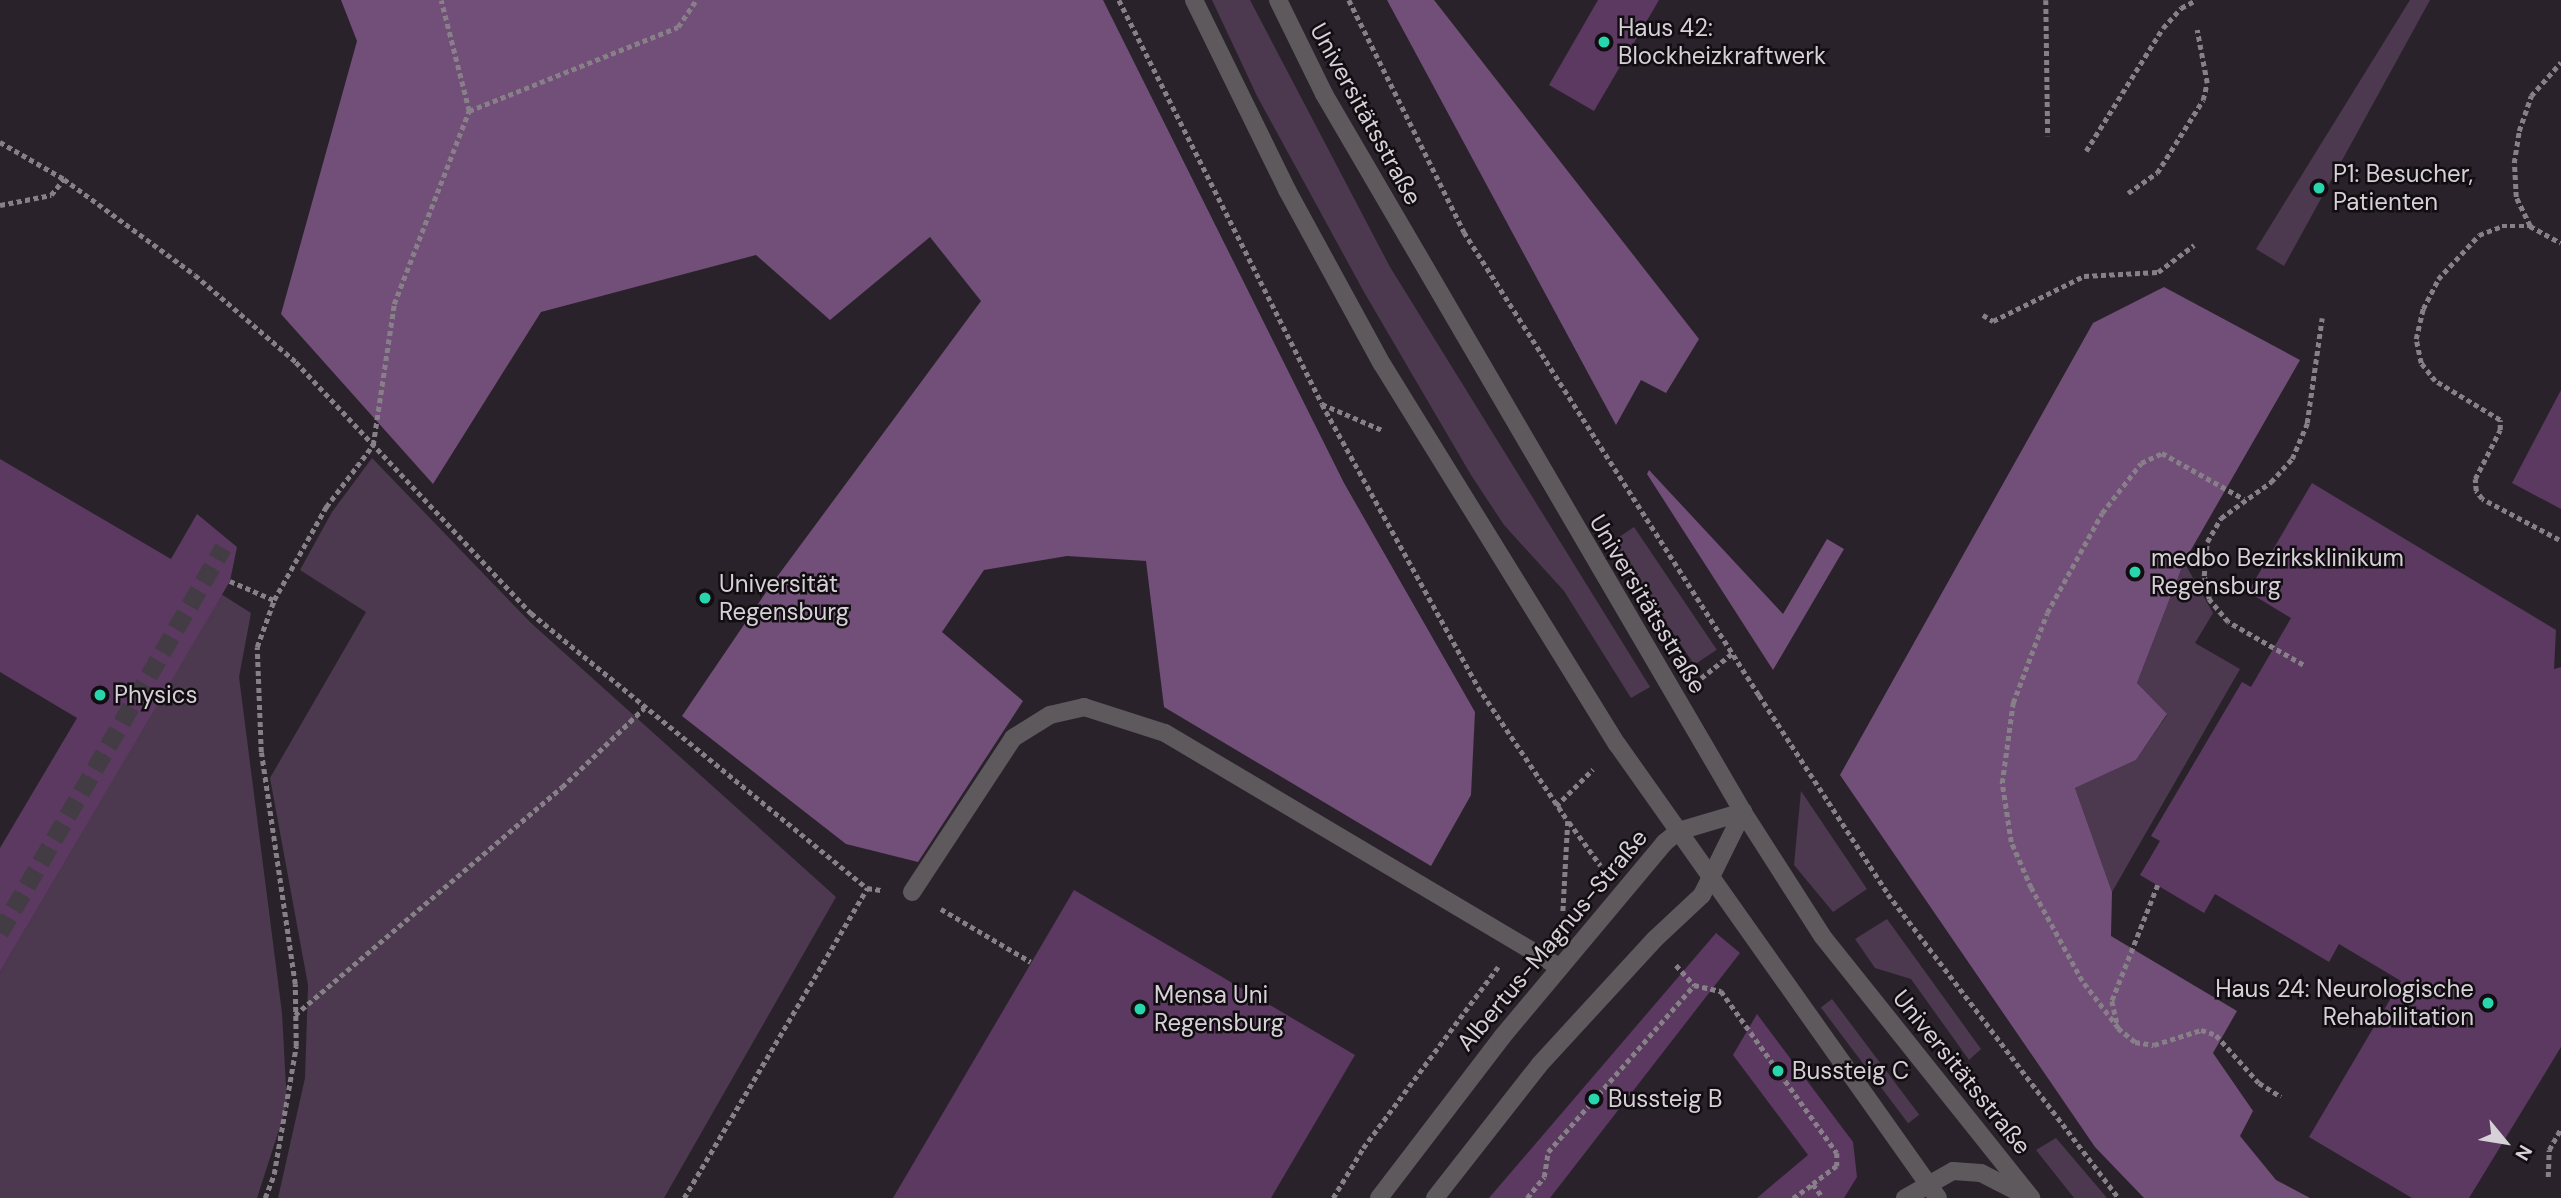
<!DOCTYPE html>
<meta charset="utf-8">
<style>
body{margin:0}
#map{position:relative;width:2561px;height:1198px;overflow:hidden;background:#2a222b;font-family:"DM Sans",sans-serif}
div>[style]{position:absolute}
.green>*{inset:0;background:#4c384f;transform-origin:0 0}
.forest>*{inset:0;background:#724f78}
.building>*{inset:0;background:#5b3961}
.minor-tunnel>*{height:18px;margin-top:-9px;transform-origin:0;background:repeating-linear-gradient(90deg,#443c45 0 18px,transparent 0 27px)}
.path>*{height:4.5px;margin-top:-2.25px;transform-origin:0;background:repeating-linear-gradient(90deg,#878088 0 5px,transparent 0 8.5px)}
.minor>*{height:18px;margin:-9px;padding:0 9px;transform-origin:9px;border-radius:9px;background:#5d595d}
.dots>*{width:19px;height:19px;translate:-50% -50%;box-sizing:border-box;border:4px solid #110d11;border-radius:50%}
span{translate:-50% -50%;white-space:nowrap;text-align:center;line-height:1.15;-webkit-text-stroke:5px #110d11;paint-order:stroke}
.poi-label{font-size:24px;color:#d6d0d7}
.left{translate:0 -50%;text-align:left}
.right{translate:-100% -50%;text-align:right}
.street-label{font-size:24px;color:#d6d0d7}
.north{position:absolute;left:2470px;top:1107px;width:70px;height:70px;-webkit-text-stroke:5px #110d11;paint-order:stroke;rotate:120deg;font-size:19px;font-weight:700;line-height:28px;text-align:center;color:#d6d0d7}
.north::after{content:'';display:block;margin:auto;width:24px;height:32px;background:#d6d0d7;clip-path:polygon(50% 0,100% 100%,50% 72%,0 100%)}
</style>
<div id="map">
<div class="green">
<div style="clip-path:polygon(1212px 0,1250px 0,1390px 267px,1650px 687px,1631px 698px,1564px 591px,1504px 525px,1471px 475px,1364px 292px,1257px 96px)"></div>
<div style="clip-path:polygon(2410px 0,2430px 0,2284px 266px,2256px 249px)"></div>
<div style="clip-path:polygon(372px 458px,531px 623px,836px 897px,664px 1198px,278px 1198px,305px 1078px,308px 985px,270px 778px,366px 612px,300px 570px,332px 512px)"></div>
<div style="left:1634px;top:527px;width:148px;height:27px;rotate:56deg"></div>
<div style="clip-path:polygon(2184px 562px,2213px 613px,2195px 643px,2240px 669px,2112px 892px,2075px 788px,2136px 760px,2167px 715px,2137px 683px)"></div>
<div style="clip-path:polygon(221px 594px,251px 613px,239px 677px,282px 1013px,287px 1105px,257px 1198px,0 1198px,0 972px)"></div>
<div style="clip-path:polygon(1801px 791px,1867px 889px,1833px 912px,1794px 865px)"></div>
<div style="clip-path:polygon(1887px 919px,1981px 1049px,1969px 1060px,1911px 979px,1875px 968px,1855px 939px)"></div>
<div style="left:1832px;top:999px;width:145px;height:14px;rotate:53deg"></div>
<div style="clip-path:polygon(2056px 1138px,2107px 1198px,2074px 1198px,2036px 1150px)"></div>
</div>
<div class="forest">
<div style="clip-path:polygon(341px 0,1103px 0,1344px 483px,1475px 712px,1471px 795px,1431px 866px,1164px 707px,1146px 561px,1067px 556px,984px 570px,942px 632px,1023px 701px,918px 862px,846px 844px,682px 716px,771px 585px,981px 301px,930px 237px,830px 320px,756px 255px,541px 312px,433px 484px,281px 314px,357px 41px)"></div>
<div style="clip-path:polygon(1387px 0,1434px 0,1699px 339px,1666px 393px,1641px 380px,1616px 425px)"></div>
<div style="clip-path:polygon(2164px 287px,2300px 360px,2184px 562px,2137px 683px,2167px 714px,2136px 760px,2075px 788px,2112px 892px,2111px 936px,2237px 1011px,2213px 1053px,2253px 1111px,2240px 1136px,2276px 1180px,2310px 1198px,2144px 1198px,2095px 1147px,1840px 775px,2093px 323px)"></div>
<div style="clip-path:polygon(1649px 470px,1783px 614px,1827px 539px,1844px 549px,1773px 670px,1647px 474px)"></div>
</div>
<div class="building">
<div style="clip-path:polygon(1598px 0,1659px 0,1594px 111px,1549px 85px)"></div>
<div style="clip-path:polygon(2561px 390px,2561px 509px,2512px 483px)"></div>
<div style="clip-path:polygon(0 459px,171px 559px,197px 514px,237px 547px,230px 581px,0 972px,0 848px,77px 718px,0 672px)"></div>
<div style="clip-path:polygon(2312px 483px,2556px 630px,2554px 669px,2561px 667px,2561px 1047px,2469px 1198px,2412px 1198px,2309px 1137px,2401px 981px,2339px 944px,2329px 962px,2215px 894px,2204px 913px,2140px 875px,2160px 841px,2151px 836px,2242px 682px,2251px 687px,2291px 618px,2248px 592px)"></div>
<div style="clip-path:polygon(1074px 890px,1355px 1055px,1271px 1198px,893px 1198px)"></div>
<div style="clip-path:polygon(1716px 933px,1740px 953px,1550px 1198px,1489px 1198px)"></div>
<div style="clip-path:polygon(1757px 1014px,1853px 1142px,1857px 1177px,1844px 1198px,1757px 1198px,1808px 1155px,1733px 1055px)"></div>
</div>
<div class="minor-tunnel">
<div style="left:0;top:933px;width:445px;rotate:-59.9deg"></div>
</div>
<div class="path">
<div style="left:1119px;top:0;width:452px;rotate:63.3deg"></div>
<div style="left:1322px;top:404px;width:323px;rotate:61.1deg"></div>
<div style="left:1478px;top:687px;width:161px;rotate:56.1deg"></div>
<div style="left:1568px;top:821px;width:91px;rotate:93.1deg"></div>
<div style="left:1349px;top:0;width:259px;rotate:63.6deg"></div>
<div style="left:1464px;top:232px;width:549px;rotate:57.5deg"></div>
<div style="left:1759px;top:695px;width:237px;rotate:57deg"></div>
<div style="left:1888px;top:894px;width:382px;rotate:52.8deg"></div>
<div style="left:2046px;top:0;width:136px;rotate:89.2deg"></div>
<div style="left:469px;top:111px;width:225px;rotate:-21.9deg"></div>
<div style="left:678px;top:27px;width:32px;rotate:-56deg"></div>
<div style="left:0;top:142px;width:74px;rotate:30deg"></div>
<div style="left:64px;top:179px;width:162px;rotate:36.2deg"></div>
<div style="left:195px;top:275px;width:133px;rotate:40.7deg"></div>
<div style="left:296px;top:362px;width:344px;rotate:46.9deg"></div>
<div style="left:531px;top:613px;width:434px;rotate:39.3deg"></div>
<div style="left:867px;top:888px;width:14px;rotate:8deg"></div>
<div style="left:2086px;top:151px;width:145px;rotate:-58deg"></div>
<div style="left:2163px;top:28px;width:27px;rotate:-48deg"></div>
<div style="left:2181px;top:8px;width:17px;rotate:-28deg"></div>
<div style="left:2128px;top:193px;width:35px;rotate:-35deg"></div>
<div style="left:2157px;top:173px;width:86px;rotate:-57.8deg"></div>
<div style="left:2203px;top:100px;width:17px;rotate:-77deg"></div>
<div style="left:2207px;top:83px;width:54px;rotate:-100.7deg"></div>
<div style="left:0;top:205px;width:52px;rotate:-11.1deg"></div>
<div style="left:51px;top:195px;width:21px;rotate:-51deg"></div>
<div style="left:2530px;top:226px;width:32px;rotate:-116deg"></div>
<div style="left:2516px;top:197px;width:34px;rotate:-93deg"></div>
<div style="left:2514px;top:163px;width:32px;rotate:-81deg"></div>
<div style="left:2519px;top:131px;width:37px;rotate:-71deg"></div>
<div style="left:2531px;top:96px;width:45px;rotate:-48.6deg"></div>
<div style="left:1983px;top:315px;width:12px;rotate:31deg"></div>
<div style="left:1993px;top:321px;width:102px;rotate:-26.3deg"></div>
<div style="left:2084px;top:276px;width:74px;rotate:-3.1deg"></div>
<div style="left:2158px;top:272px;width:45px;rotate:-36.9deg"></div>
<div style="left:1322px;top:404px;width:65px;rotate:23.4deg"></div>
<div style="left:2559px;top:540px;width:87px;rotate:-152deg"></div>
<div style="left:2482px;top:499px;width:10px;rotate:-127deg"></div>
<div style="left:2476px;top:491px;width:12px;rotate:-95deg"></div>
<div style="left:2475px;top:479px;width:55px;rotate:-63deg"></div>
<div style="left:2500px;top:430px;width:10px;rotate:-90deg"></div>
<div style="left:2500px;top:420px;width:76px;rotate:-149deg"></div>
<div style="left:2435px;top:381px;width:23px;rotate:-128deg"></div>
<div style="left:2421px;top:363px;width:25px;rotate:-102deg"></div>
<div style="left:2416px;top:339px;width:31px;rotate:-77deg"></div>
<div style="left:2423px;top:309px;width:34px;rotate:-63deg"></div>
<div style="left:2438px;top:279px;width:60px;rotate:-47deg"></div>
<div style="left:2479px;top:235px;width:25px;rotate:-21deg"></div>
<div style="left:2502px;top:226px;width:28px"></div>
<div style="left:2530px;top:226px;width:35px;rotate:29deg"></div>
<div style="left:230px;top:581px;width:48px;rotate:23.4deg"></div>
<div style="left:2303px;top:665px;width:86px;rotate:-150.2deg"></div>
<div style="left:2228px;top:622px;width:30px;rotate:-130deg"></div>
<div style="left:2209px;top:599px;width:24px;rotate:-102deg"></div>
<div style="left:2204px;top:576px;width:34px;rotate:-85deg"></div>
<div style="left:2207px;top:542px;width:28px;rotate:-60deg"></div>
<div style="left:2221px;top:518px;width:62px;rotate:-35.8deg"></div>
<div style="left:2271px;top:482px;width:31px;rotate:-48deg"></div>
<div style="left:2292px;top:459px;width:39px;rotate:-67deg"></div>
<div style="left:2307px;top:423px;width:106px;rotate:-81.9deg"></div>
<div style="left:1701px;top:678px;width:42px;rotate:-38.2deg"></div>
<div style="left:1556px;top:806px;width:52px;rotate:-45deg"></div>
<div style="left:1569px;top:822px;width:54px;rotate:54deg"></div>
<div style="left:2158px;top:885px;width:125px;rotate:111.6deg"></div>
<div style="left:2112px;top:1001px;width:28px;rotate:77deg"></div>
<div style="left:2118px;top:1028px;width:22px;rotate:39deg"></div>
<div style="left:2135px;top:1042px;width:19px;rotate:9deg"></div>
<div style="left:2154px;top:1045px;width:49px;rotate:-17.7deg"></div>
<div style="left:2201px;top:1030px;width:16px;rotate:18deg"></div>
<div style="left:2216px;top:1035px;width:64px;rotate:48.1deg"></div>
<div style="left:2259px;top:1083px;width:26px;rotate:32deg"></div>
<div style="left:941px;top:909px;width:104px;rotate:30.5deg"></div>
<div style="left:1676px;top:965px;width:27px;rotate:48deg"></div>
<div style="left:1694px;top:985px;width:28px;rotate:13deg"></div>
<div style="left:1721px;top:991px;width:199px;rotate:54.4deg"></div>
<div style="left:1837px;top:1153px;width:13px;rotate:90deg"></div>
<div style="left:1837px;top:1166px;width:30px;rotate:143deg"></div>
<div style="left:1813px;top:1184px;width:17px;rotate:54deg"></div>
<div style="left:295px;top:1015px;width:351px;rotate:-40.5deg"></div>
<div style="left:562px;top:787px;width:114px;rotate:-43.9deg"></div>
<div style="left:2118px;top:1028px;width:59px;rotate:-127.5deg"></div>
<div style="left:2082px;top:981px;width:106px;rotate:-118.7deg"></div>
<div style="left:2031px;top:888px;width:50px;rotate:-113.5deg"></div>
<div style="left:2011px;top:842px;width:60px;rotate:-98.7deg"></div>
<div style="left:2002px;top:783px;width:81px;rotate:-82.2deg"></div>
<div style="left:2013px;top:703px;width:96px;rotate:-69.3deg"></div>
<div style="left:2047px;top:613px;width:114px;rotate:-61.2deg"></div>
<div style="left:2102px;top:513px;width:63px;rotate:-52deg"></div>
<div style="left:2141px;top:463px;width:23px;rotate:-25deg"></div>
<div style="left:2162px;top:453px;width:94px;rotate:29.3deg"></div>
<div style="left:2548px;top:1177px;width:27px;rotate:-88deg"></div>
<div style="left:2549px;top:1150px;width:25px;rotate:-61deg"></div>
<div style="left:265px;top:1198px;width:26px;rotate:-69deg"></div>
<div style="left:274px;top:1174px;width:130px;rotate:-80.2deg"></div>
<div style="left:296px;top:1046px;width:62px;rotate:-90.9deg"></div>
<div style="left:295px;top:984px;width:234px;rotate:-98.3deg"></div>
<div style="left:261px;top:752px;width:105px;rotate:-92.2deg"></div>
<div style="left:257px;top:647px;width:50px;rotate:-70.1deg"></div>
<div style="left:274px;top:600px;width:107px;rotate:-60.8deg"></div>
<div style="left:326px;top:507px;width:78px;rotate:-52.8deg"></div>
<div style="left:373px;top:445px;width:143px;rotate:-81.5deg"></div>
<div style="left:394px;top:304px;width:207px;rotate:-68.8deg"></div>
<div style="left:469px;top:111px;width:114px;rotate:-104.2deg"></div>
<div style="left:684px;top:1198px;width:360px;rotate:-59.4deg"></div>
<div style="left:1333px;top:1198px;width:58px;rotate:-59deg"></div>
<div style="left:1363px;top:1148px;width:226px;rotate:-53.3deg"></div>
<div style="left:1527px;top:1198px;width:27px;rotate:-51deg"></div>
<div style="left:1544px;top:1177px;width:25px;rotate:-81deg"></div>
<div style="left:1548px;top:1152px;width:222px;rotate:-48.8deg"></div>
<div style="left:1793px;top:1198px;width:24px;rotate:-35deg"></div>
</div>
<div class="minor">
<div style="left:1194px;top:0;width:212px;rotate:63.9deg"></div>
<div style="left:1287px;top:190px;width:198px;rotate:61.4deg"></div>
<div style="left:1382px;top:364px;width:447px;rotate:58.3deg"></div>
<div style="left:1617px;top:744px;width:556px;rotate:54.74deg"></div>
<div style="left:1278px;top:0;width:105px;rotate:63.9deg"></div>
<div style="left:1324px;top:94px;width:831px;rotate:59.73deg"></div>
<div style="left:1743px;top:812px;width:148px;rotate:57.4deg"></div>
<div style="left:1823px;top:937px;width:334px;rotate:51.4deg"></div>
<div style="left:912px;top:892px;width:184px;rotate:-56.7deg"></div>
<div style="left:1013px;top:738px;width:44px;rotate:-31.9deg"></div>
<div style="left:1050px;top:715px;width:35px;rotate:-13deg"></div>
<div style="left:1084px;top:707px;width:85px;rotate:17.8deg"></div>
<div style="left:1165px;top:733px;width:458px;rotate:30.7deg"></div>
<div style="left:1379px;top:1198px;width:203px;rotate:-52.6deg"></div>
<div style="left:1502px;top:1037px;width:253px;rotate:-50.1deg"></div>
<div style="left:1664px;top:843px;width:19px;rotate:-39deg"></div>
<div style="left:1679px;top:831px;width:67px;rotate:-16.5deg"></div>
<div style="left:1435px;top:1198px;width:170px;rotate:-51.9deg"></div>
<div style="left:1540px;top:1064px;width:170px;rotate:-47.4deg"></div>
<div style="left:1655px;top:939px;width:64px;rotate:-43.1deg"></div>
<div style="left:1702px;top:895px;width:93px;rotate:-63.7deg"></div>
<div style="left:1905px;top:1198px;width:55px;rotate:-29.4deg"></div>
<div style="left:1953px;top:1171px;width:28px;rotate:4deg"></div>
<div style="left:1981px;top:1173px;width:48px;rotate:27.1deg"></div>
</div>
<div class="dots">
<div style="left:1604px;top:42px;background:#28d5ad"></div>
<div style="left:2319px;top:188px;background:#28d5ad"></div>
<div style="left:2135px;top:572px;background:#28d5ad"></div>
<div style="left:705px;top:598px;background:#28d5ad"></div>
<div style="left:100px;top:695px;background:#28d5ad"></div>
<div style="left:2488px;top:1003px;background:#28d5ad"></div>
<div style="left:1140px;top:1009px;background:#28d5ad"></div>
<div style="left:1778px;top:1071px;background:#28d5ad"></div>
<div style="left:1594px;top:1099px;background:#28d5ad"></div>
</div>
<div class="poi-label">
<span class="left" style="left:1618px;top:42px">Haus 42:<br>Blockheizkraftwerk</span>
<span class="left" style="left:2333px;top:188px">P1: Besucher,<br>Patienten</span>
<span class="left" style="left:2151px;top:572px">medbo Bezirksklinikum<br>Regensburg</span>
<span class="left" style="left:719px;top:598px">Universität<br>Regensburg</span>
<span class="left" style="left:114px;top:695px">Physics</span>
<span class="right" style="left:2474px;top:1003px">Haus 24: Neurologische<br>Rehabilitation</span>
<span class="left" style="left:1154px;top:1009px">Mensa Uni<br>Regensburg</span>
<span class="left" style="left:1792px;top:1071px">Bussteig C</span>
<span class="left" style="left:1608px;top:1099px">Bussteig B</span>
</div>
<div class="street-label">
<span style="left:1366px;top:114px;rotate:61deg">Universitätsstraße</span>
<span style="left:1648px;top:604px;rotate:59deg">Universitätsstraße</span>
<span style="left:1552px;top:940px;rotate:-50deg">Albertus-Magnus-Straße</span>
<span style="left:1962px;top:1072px;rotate:51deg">Universitätsstraße</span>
</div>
<div class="north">N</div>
</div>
